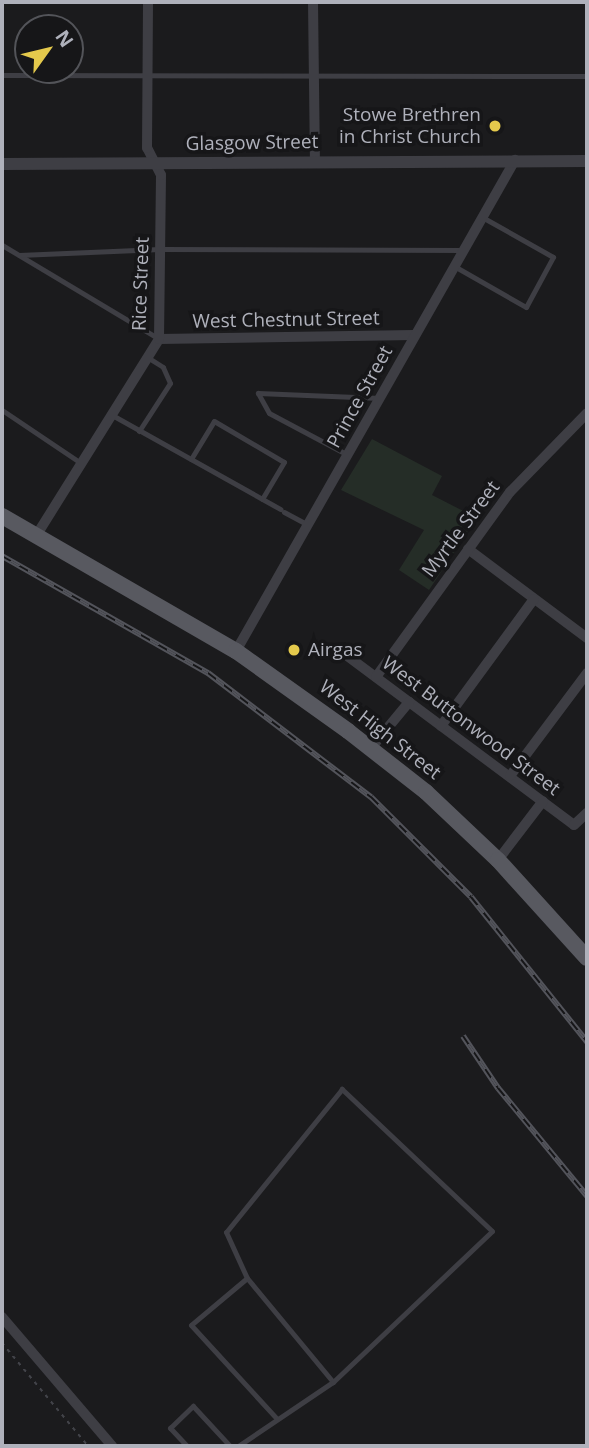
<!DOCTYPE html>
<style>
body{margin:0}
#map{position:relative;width:589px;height:1448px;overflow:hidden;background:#1b1b1d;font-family:"Open Sans",sans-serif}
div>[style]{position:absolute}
.green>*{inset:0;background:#252d27}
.path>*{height:2px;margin-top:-1px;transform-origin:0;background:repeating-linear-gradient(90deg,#424349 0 3.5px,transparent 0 8.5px)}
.service>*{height:5px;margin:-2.5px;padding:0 2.5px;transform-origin:2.5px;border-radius:2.5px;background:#3e3e44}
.minor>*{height:10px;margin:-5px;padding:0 5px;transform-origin:5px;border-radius:5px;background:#3e3e44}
.tertiary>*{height:12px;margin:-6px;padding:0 6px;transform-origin:6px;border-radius:6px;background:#3e3e44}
.primary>*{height:16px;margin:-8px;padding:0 8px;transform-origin:8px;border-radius:8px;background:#585960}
.rail>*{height:6px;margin-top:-3px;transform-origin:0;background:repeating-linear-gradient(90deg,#161618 0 10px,#53545b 0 20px);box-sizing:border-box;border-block:2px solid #53545b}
.dots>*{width:19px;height:19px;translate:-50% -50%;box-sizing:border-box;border:4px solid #161618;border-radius:50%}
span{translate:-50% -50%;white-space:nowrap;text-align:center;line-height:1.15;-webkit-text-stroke:7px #161618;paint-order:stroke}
.poi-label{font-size:19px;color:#afb1bb}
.right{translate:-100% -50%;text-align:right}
.left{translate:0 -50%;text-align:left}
.street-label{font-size:19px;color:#afb1bb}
.frame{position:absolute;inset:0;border:4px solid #afb1bb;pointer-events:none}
.north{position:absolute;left:14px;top:14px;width:70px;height:70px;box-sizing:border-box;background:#161618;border:2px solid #535459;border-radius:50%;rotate:56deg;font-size:19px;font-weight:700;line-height:28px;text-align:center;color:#afb1bb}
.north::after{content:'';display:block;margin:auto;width:24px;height:32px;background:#e4c94c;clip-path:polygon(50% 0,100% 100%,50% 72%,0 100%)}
</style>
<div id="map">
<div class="green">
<div style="clip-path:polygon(372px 439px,442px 476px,432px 495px,477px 518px,429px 590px,399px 570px,424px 530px,341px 490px)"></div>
</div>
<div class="path">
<div style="left:2px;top:1343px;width:134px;rotate:50.1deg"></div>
</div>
<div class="service">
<div style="left:2px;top:75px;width:585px;rotate:0.1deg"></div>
<div style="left:2px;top:245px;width:183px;rotate:30.9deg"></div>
<div style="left:19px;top:255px;width:141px;rotate:-2.4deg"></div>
<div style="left:160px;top:249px;width:303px;rotate:0.2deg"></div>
<div style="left:454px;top:266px;width:83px;rotate:29.7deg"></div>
<div style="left:526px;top:307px;width:57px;rotate:-61.6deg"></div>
<div style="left:553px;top:257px;width:81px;rotate:-150.6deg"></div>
<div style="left:2px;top:410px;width:95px;rotate:33.9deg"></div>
<div style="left:112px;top:415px;width:193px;rotate:29.2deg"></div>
<div style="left:139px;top:431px;width:57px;rotate:-57.1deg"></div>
<div style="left:170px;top:383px;width:17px;rotate:-114deg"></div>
<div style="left:163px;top:367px;width:19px;rotate:-148deg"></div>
<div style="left:348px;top:455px;width:89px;rotate:-152deg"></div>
<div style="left:269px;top:413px;width:23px;rotate:-119deg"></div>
<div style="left:258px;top:393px;width:122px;rotate:2.3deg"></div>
<div style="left:191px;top:459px;width:44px;rotate:-58.8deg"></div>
<div style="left:214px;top:421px;width:81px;rotate:30.4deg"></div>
<div style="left:284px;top:462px;width:43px;rotate:120.7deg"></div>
<div style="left:284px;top:512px;width:27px;rotate:28deg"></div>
<div style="left:247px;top:1278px;width:135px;rotate:50.4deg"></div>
<div style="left:187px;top:1446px;width:25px;rotate:-133deg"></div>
<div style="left:170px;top:1428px;width:32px;rotate:-44deg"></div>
<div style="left:193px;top:1406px;width:54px;rotate:47.2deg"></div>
<div style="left:238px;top:1446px;width:115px;rotate:-34deg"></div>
<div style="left:333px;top:1382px;width:219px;rotate:-43.5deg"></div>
<div style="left:492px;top:1231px;width:207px;rotate:-136.6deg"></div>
<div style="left:342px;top:1089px;width:184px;rotate:129deg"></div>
<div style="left:226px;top:1232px;width:51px;rotate:65.5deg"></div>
<div style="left:247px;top:1278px;width:73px;rotate:140deg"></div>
<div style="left:191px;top:1325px;width:127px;rotate:47.5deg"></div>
</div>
<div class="minor">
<div style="left:313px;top:2px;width:159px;rotate:89.3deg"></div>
<div style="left:159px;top:339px;width:255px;rotate:-0.9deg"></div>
<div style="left:36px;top:536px;width:232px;rotate:-58deg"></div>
<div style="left:159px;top:339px;width:164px;rotate:-89.3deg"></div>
<div style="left:161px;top:175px;width:30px;rotate:-117deg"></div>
<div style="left:147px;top:148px;width:146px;rotate:-89.6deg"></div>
<div style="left:468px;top:549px;width:149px;rotate:36.8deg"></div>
<div style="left:236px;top:651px;width:565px;rotate:-60.39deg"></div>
<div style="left:346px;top:655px;width:284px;rotate:36.7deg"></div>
<div style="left:574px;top:825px;width:18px;rotate:-43deg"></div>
<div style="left:376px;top:677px;width:228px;rotate:-54.1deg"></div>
<div style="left:510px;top:492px;width:110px;rotate:-45.7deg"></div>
<div style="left:441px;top:726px;width:157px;rotate:-53.8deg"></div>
<div style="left:371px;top:748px;width:60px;rotate:-50.4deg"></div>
<div style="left:510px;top:776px;width:129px;rotate:-53.2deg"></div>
<div style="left:498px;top:860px;width:74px;rotate:-52.7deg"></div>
<div style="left:2px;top:1317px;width:170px;rotate:49.5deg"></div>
</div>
<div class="tertiary">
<div style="left:2px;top:164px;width:585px;rotate:-0.29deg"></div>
</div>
<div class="primary">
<div style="left:2px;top:516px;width:270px;rotate:30deg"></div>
<div style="left:236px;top:651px;width:138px;rotate:35.5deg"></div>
<div style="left:348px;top:731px;width:99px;rotate:38deg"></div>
<div style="left:426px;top:792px;width:99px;rotate:43.4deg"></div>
<div style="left:498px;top:860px;width:132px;rotate:47.8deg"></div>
</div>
<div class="rail">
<div style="left:2px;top:556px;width:237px;rotate:29.6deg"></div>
<div style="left:208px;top:673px;width:205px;rotate:37.3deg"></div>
<div style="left:371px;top:797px;width:141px;rotate:45deg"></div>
<div style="left:471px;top:897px;width:186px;rotate:51.3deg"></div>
<div style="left:463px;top:1036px;width:63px;rotate:56.1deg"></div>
<div style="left:498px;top:1088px;width:140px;rotate:50.5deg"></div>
</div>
<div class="dots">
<div style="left:495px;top:126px;background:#e4c94c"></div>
<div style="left:294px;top:650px;background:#e4c94c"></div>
</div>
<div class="poi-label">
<span class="right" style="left:481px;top:126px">Stowe Brethren<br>in Christ Church</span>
<span class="left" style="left:308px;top:650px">Airgas</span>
</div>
<div class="street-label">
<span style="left:252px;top:143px;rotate:-1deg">Glasgow Street</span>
<span style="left:141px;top:284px;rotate:-88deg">Rice Street</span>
<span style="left:286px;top:320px;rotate:-1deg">West Chestnut Street</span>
<span style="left:360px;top:397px;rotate:-61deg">Prince Street</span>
<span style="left:461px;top:529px;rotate:-53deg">Myrtle Street</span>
<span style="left:471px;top:726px;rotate:37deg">West Buttonwood Street</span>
<span style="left:380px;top:730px;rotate:38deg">West High Street</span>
</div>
<div class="frame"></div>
<div class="north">N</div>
</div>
